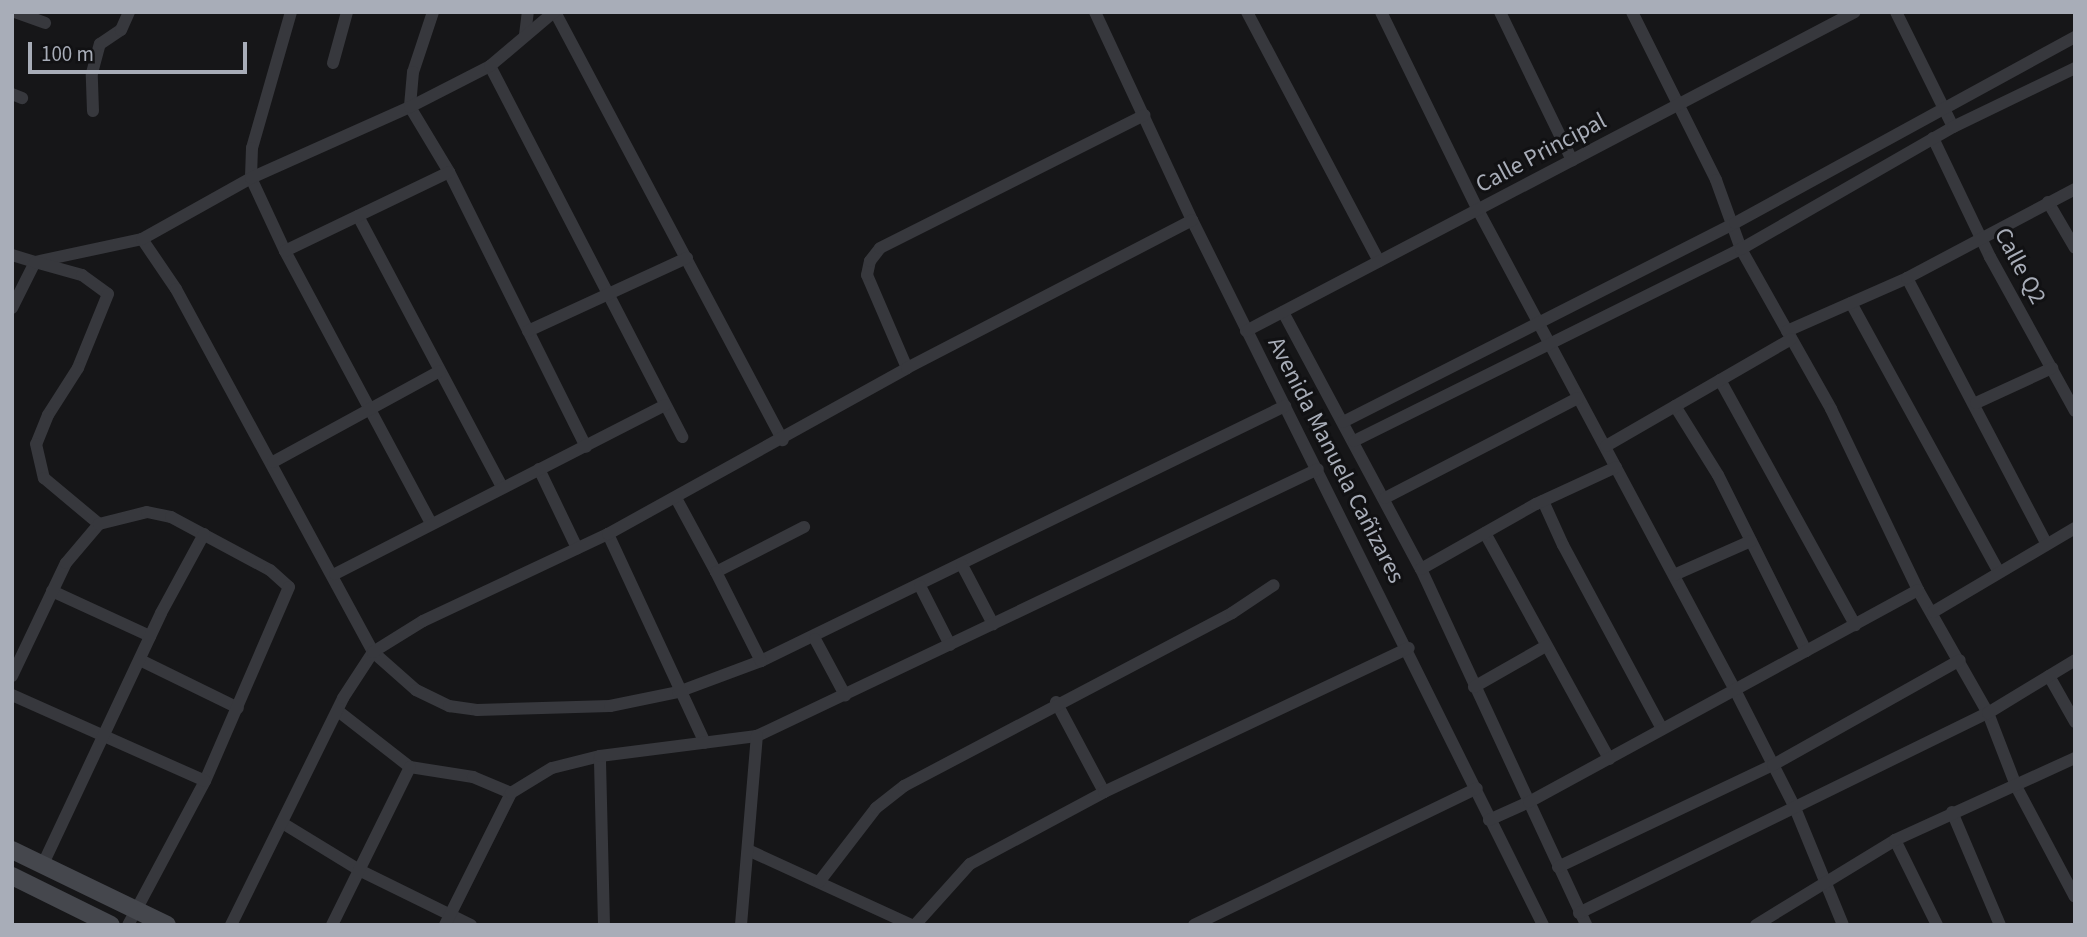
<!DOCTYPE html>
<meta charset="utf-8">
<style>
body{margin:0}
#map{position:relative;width:2087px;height:937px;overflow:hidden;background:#161618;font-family:"Source Sans 3",sans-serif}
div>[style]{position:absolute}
.street>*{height:12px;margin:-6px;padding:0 6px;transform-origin:6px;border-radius:6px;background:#37383d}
.secondary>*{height:18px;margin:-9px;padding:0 9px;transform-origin:9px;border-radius:9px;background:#45474d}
span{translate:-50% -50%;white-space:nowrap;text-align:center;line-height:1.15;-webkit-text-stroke:6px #111113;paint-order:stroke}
.street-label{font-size:24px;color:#a8adb8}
.frame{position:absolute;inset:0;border:14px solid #a8adb8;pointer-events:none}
.scale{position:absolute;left:28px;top:42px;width:219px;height:32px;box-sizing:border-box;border:4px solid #a8adb8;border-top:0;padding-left:9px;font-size:21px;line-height:24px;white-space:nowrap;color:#a8adb8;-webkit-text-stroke:5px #111113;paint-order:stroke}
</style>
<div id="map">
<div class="street">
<div style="left:15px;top:12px;width:32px;rotate:20deg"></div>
<div style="left:291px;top:12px;width:141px;rotate:106deg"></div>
<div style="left:252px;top:148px;width:30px;rotate:92deg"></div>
<div style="left:251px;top:178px;width:81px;rotate:65deg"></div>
<div style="left:285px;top:251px;width:306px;rotate:61.8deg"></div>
<div style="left:433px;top:12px;width:63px;rotate:108.4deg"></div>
<div style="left:413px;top:72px;width:35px;rotate:95deg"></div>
<div style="left:410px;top:107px;width:76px;rotate:59deg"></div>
<div style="left:449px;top:172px;width:307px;rotate:63.5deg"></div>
<div style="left:555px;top:12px;width:485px;rotate:62deg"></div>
<div style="left:1095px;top:12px;width:230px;rotate:65deg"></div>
<div style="left:1192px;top:220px;width:788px;rotate:63.53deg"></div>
<div style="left:1247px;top:12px;width:282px;rotate:62.1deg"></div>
<div style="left:1381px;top:12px;width:220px;rotate:63.9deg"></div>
<div style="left:1478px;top:210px;width:544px;rotate:61.83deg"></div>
<div style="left:1735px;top:690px;width:132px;rotate:63deg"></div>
<div style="left:1795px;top:808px;width:126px;rotate:67.7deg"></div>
<div style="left:1500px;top:12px;width:165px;rotate:64.1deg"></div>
<div style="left:1632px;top:12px;width:188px;rotate:63.4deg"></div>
<div style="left:1716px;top:180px;width:73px;rotate:70.1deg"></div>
<div style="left:1741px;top:249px;width:184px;rotate:60.6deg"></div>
<div style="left:1831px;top:409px;width:201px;rotate:64.3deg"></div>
<div style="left:1918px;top:590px;width:142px;rotate:60.4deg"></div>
<div style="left:1988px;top:713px;width:80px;rotate:68.9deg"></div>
<div style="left:2017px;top:788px;width:123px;rotate:62deg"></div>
<div style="left:1896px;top:12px;width:128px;rotate:63.6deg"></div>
<div style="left:525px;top:35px;width:23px;rotate:-83deg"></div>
<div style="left:333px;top:63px;width:53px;rotate:-74.6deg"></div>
<div style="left:490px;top:66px;width:418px;rotate:62.6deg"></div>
<div style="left:12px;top:94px;width:11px;rotate:22deg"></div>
<div style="left:93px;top:111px;width:38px;rotate:-92deg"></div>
<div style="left:92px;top:73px;width:30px;rotate:-75deg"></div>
<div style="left:100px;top:44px;width:25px;rotate:-34deg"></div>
<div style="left:121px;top:30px;width:20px;rotate:-66deg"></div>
<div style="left:1933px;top:138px;width:132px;rotate:64.4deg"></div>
<div style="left:1990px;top:257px;width:176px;rotate:61.1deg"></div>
<div style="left:2048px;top:202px;width:53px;rotate:59.6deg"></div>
<div style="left:358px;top:216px;width:307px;rotate:62deg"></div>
<div style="left:142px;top:239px;width:60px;rotate:55.8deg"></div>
<div style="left:176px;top:289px;width:413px;rotate:61.5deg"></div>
<div style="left:373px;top:652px;width:57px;rotate:41.5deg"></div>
<div style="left:416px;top:690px;width:37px;rotate:26deg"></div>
<div style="left:449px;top:706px;width:28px;rotate:8deg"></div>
<div style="left:477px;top:710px;width:133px;rotate:-1.7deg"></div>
<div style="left:610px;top:706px;width:69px;rotate:-11.6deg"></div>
<div style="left:678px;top:692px;width:89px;rotate:-20.5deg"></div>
<div style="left:761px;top:661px;width:583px;rotate:-25.95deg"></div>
<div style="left:285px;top:251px;width:182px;rotate:-25.7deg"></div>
<div style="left:12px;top:255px;width:24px;rotate:17deg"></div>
<div style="left:35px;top:262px;width:109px;rotate:-12.1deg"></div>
<div style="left:142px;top:239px;width:125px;rotate:-29.2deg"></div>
<div style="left:251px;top:178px;width:174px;rotate:-24.1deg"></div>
<div style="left:410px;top:107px;width:90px;rotate:-27.1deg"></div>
<div style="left:490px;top:66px;width:84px;rotate:-40.2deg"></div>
<div style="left:1907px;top:278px;width:299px;rotate:62.3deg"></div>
<div style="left:1851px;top:303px;width:307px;rotate:61.2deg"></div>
<div style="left:12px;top:308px;width:51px;rotate:-63.4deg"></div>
<div style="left:35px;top:262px;width:49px;rotate:15.5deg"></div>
<div style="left:82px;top:275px;width:32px;rotate:36deg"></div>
<div style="left:108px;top:294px;width:80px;rotate:112.1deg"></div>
<div style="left:78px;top:368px;width:56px;rotate:122.6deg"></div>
<div style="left:48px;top:415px;width:31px;rotate:112deg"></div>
<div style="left:36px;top:444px;width:35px;rotate:77deg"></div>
<div style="left:44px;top:478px;width:72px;rotate:39.9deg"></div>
<div style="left:1283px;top:312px;width:292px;rotate:61.8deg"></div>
<div style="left:1421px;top:569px;width:392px;rotate:65.1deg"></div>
<div style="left:528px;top:331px;width:175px;rotate:-24.7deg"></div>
<div style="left:1246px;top:331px;width:687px;rotate:-27.65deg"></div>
<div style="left:1787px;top:331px;width:131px;rotate:-23.8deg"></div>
<div style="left:1907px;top:278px;width:190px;rotate:-27.9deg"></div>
<div style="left:907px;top:368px;width:101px;rotate:-113.3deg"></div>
<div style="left:867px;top:275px;width:14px;rotate:-78deg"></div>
<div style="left:870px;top:261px;width:16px;rotate:-52deg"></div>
<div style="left:880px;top:248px;width:296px;rotate:-26.7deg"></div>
<div style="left:1720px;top:380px;width:280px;rotate:61.1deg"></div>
<div style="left:1976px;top:403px;width:84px;rotate:-24.7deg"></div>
<div style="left:1675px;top:406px;width:81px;rotate:58.1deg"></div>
<div style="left:1718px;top:475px;width:197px;rotate:63.4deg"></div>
<div style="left:1343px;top:422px;width:440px;rotate:-26.9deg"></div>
<div style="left:1735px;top:223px;width:388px;rotate:-28.7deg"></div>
<div style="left:1354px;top:441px;width:432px;rotate:-26.4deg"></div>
<div style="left:1741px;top:249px;width:245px;rotate:-29.9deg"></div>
<div style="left:1953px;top:127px;width:136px;rotate:-25.8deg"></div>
<div style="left:1606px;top:446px;width:214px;rotate:-30deg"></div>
<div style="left:273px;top:462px;width:190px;rotate:-28.6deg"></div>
<div style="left:539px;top:469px;width:88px;rotate:64.3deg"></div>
<div style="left:676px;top:498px;width:84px;rotate:61.6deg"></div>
<div style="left:716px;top:572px;width:99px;rotate:-27.1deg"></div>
<div style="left:1385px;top:498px;width:217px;rotate:-27.4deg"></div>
<div style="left:1543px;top:501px;width:48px;rotate:65.6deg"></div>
<div style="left:1563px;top:545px;width:209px;rotate:61.7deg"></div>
<div style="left:1485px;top:533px;width:258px;rotate:61.2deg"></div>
<div style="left:608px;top:534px;width:230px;rotate:65.1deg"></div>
<div style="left:962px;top:565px;width:67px;rotate:62.3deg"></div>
<div style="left:1421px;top:569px;width:132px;rotate:-29.5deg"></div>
<div style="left:1536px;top:504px;width:88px;rotate:-24.8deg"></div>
<div style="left:716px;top:572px;width:100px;rotate:63.2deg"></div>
<div style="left:335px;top:574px;width:371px;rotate:-27.1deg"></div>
<div style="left:1674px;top:575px;width:84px;rotate:-23.8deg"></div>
<div style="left:920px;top:586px;width:66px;rotate:63deg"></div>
<div style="left:52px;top:591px;width:108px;rotate:24.7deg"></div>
<div style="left:1933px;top:612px;width:165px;rotate:-30.6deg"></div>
<div style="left:815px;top:639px;width:64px;rotate:61.8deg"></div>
<div style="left:140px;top:660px;width:109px;rotate:26.1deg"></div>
<div style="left:12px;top:676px;width:125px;rotate:-64.5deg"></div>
<div style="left:66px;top:563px;width:51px;rotate:-49.8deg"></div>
<div style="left:99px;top:524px;width:49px;rotate:-14deg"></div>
<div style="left:147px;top:512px;width:25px;rotate:12deg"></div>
<div style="left:171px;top:517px;width:112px;rotate:28.2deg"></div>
<div style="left:270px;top:570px;width:25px;rotate:42deg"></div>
<div style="left:289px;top:587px;width:211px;rotate:113.4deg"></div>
<div style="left:205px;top:781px;width:163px;rotate:118.1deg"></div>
<div style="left:2049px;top:676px;width:53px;rotate:60.5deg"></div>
<div style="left:1474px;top:687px;width:83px;rotate:-29.7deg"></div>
<div style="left:12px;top:695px;width:211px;rotate:24deg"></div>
<div style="left:1056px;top:702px;width:102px;rotate:61.9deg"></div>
<div style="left:338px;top:711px;width:91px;rotate:37.9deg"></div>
<div style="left:410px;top:767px;width:64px;rotate:9deg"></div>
<div style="left:473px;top:777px;width:41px;rotate:22.8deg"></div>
<div style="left:1952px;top:812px;width:123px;rotate:67deg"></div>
<div style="left:1489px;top:820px;width:44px;rotate:-24.2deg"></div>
<div style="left:1529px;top:802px;width:443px;rotate:-28.6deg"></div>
<div style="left:284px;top:824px;width:88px;rotate:31.5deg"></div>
<div style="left:359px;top:870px;width:125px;rotate:26.2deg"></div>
<div style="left:1895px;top:840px;width:95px;rotate:63.7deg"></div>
<div style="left:750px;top:851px;width:178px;rotate:24.6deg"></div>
<div style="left:43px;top:864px;width:277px;rotate:-64.8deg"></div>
<div style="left:161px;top:613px;width:90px;rotate:-61.4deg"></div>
<div style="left:1558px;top:867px;width:238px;rotate:-25.4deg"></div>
<div style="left:1773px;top:765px;width:214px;rotate:-29.3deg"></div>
<div style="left:819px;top:882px;width:93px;rotate:-52.4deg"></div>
<div style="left:876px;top:808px;width:36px;rotate:-38deg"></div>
<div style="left:904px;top:786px;width:371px;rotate:-27.8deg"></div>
<div style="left:1232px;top:613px;width:50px;rotate:-33.7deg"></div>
<div style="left:1579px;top:913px;width:455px;rotate:-26.1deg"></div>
<div style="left:1988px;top:713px;width:102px;rotate:-31.3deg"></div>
<div style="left:231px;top:925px;width:253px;rotate:-63.7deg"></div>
<div style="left:343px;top:698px;width:55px;rotate:-56.9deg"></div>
<div style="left:373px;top:652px;width:59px;rotate:-31.8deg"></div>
<div style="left:423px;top:621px;width:204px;rotate:-25.2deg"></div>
<div style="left:608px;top:534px;width:342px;rotate:-29deg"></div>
<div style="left:907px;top:368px;width:321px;rotate:-27.4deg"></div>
<div style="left:332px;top:925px;width:176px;rotate:-63.7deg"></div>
<div style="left:445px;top:925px;width:148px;rotate:-63.4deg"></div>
<div style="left:511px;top:793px;width:48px;rotate:-31.4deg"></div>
<div style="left:552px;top:768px;width:49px;rotate:-14deg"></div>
<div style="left:604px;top:925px;width:169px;rotate:-91.4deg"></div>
<div style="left:600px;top:756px;width:158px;rotate:-7.3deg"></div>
<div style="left:757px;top:736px;width:621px;rotate:-25.45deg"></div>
<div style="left:741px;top:925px;width:190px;rotate:-85.2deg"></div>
<div style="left:915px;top:925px;width:82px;rotate:-48deg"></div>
<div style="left:970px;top:864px;width:152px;rotate:-28.2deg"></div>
<div style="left:1104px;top:792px;width:337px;rotate:-25.3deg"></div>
<div style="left:1194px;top:925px;width:314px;rotate:-25.8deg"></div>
<div style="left:1756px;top:925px;width:163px;rotate:-31.4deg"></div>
<div style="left:1895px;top:840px;width:198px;rotate:-24.5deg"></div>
</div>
<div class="secondary">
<div style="left:12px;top:850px;width:172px;rotate:25.8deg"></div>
<div style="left:12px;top:876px;width:110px;rotate:26.3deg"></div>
</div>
<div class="street-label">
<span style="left:1541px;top:153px;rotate:-28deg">Calle Principal</span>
<span style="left:2020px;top:266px;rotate:62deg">Calle Q2</span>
<span style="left:1336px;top:460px;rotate:63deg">Avenida Manuela Cañizares</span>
</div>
<div class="frame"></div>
<div class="scale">100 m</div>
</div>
